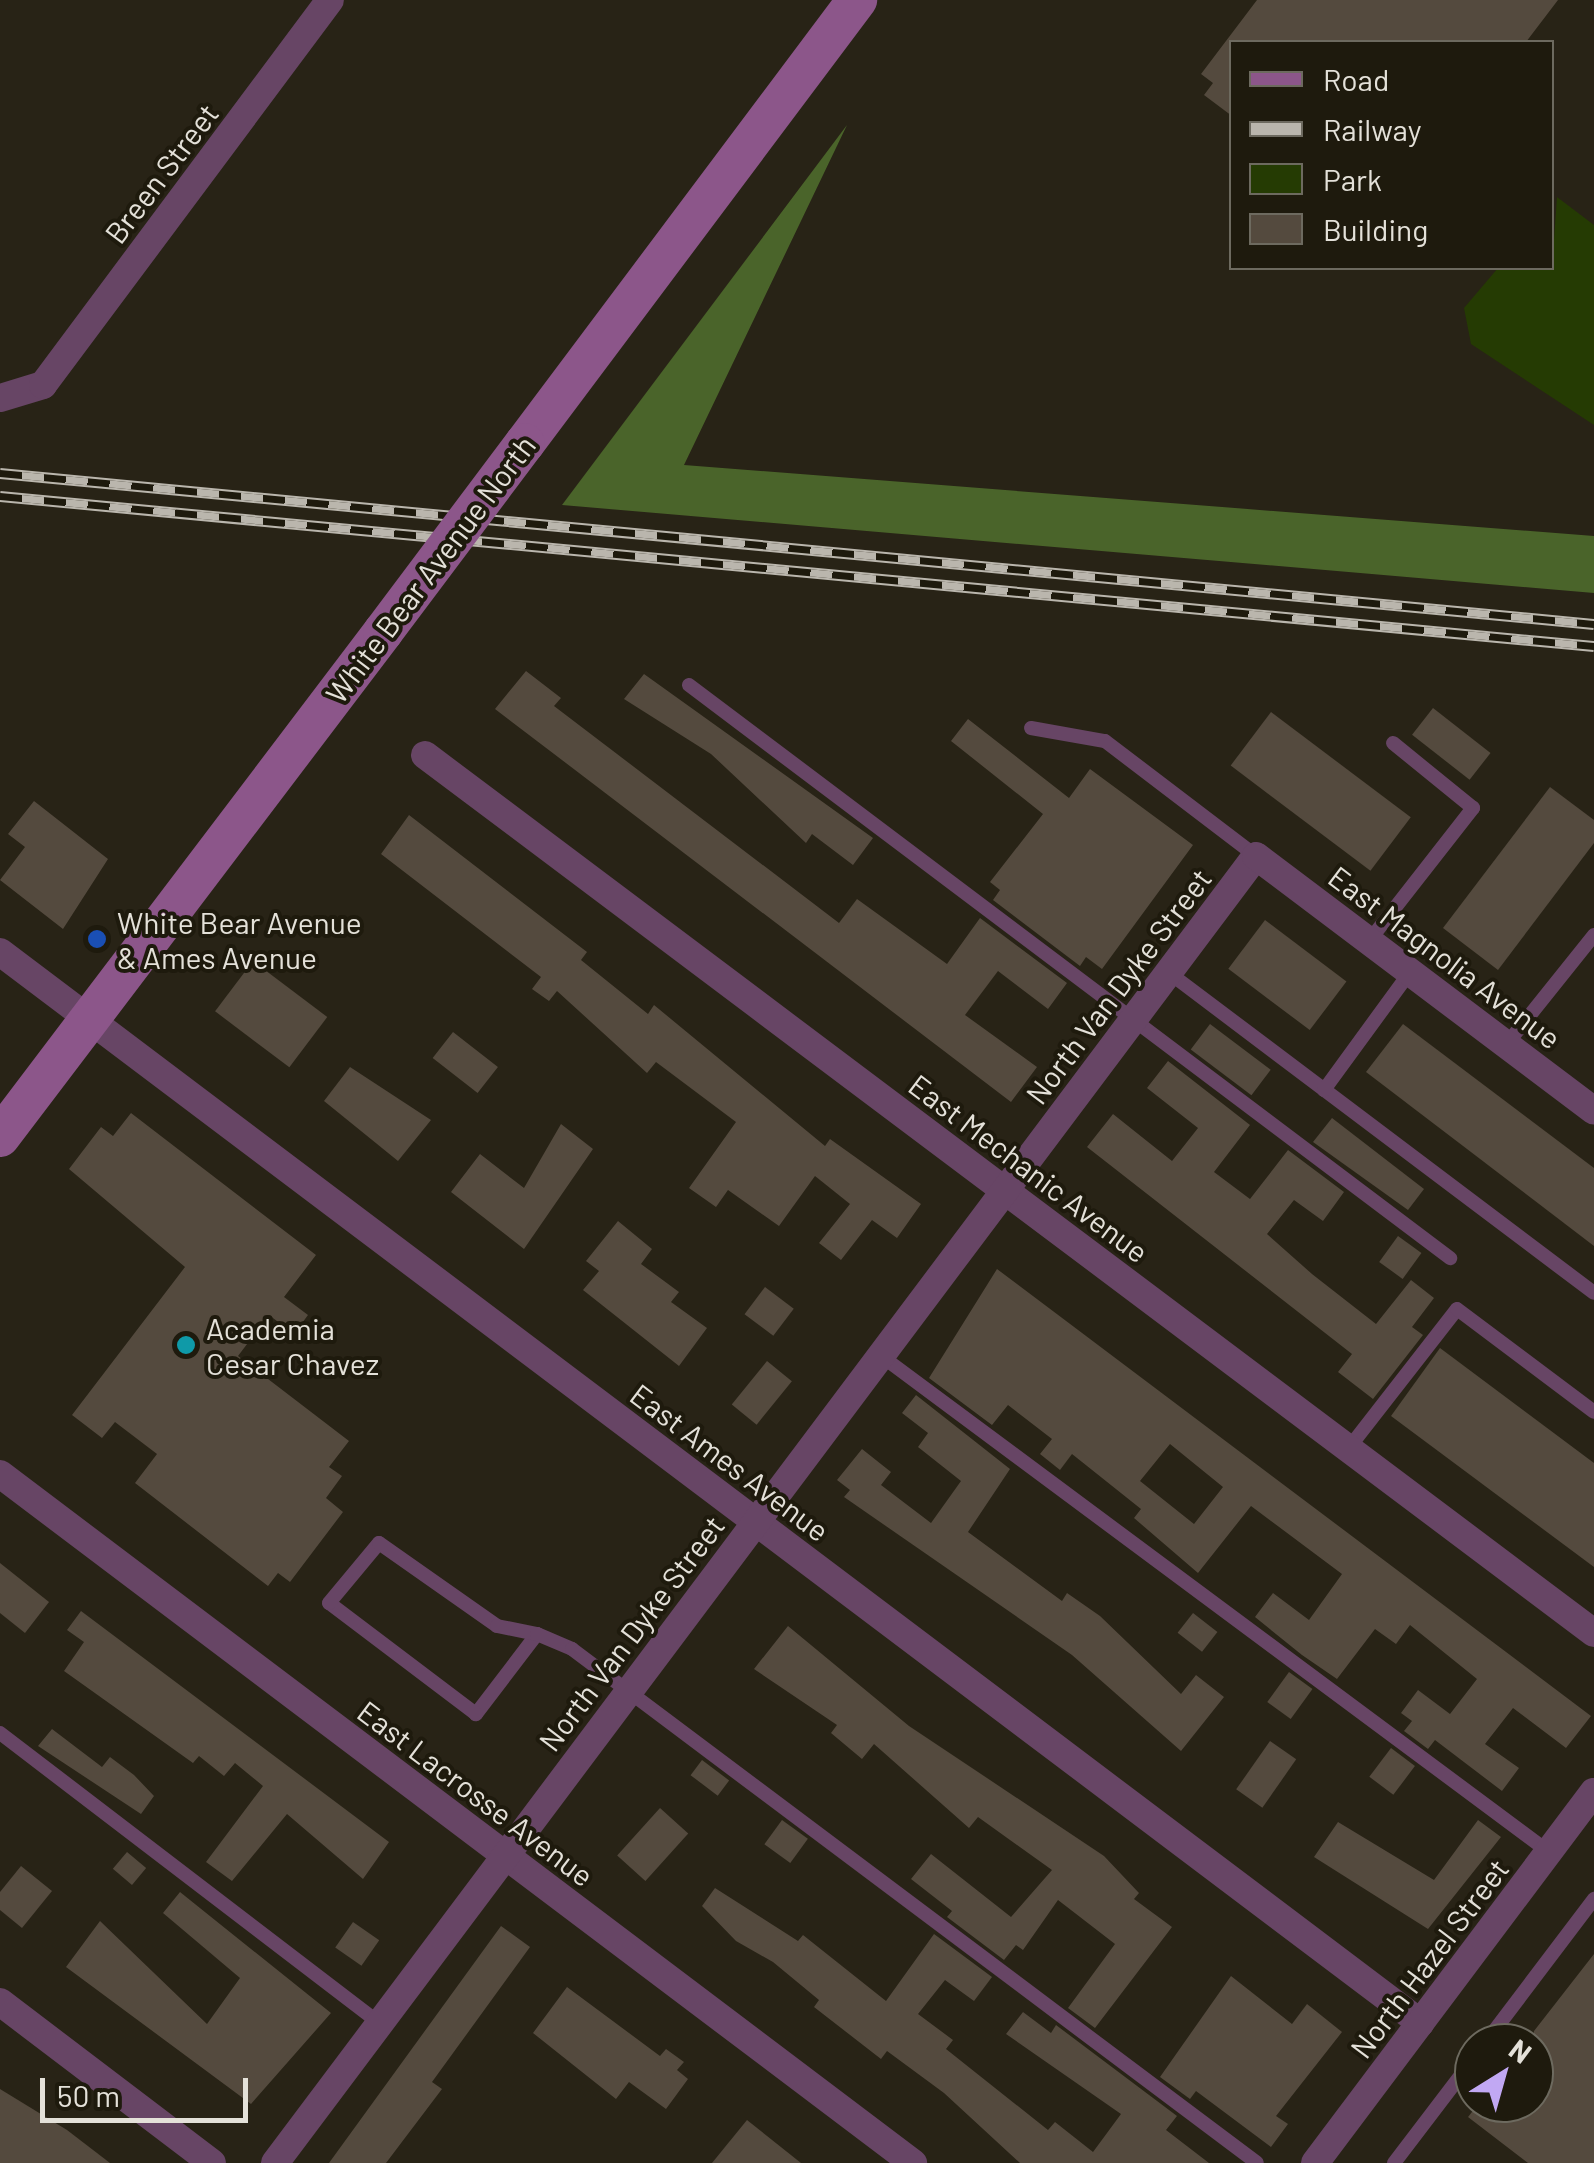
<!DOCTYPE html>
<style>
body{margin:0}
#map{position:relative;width:1594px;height:2163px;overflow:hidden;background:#282316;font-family:Barlow,sans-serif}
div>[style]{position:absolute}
.green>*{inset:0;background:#253b03}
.forest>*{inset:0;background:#4a642a}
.building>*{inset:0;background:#544a3e;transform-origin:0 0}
.service>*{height:14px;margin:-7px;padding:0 7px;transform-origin:7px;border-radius:7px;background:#674565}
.minor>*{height:28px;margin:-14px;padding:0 14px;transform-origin:14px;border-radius:14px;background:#674565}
.secondary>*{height:40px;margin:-20px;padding:0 20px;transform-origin:20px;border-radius:20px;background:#8c568a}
.rail>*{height:11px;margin-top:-5.5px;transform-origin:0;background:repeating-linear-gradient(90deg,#1e1a0d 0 22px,#bab6ad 0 44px);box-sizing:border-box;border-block:2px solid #bab6ad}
.secondary-bridge>*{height:40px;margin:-20px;padding:0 20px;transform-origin:20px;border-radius:20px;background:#8c568a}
.dots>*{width:28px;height:28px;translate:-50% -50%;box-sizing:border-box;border:5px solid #1e1a0d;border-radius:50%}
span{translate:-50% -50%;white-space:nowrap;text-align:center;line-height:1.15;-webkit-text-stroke:8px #1e1a0d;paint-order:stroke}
.street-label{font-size:30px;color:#e4e1d9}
.poi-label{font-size:30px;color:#e4e1d9}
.left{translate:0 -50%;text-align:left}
.legend{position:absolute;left:1229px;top:40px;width:325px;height:230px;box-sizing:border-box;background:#1e1a0d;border:2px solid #6d6a5f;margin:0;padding:12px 18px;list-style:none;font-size:30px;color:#e4e1d9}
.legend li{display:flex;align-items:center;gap:20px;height:50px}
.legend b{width:50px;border:2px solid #6d6a5f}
.north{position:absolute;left:1454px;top:2023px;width:100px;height:100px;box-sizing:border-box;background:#1e1a0d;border:2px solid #6d6a5f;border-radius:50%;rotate:37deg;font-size:28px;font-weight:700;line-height:40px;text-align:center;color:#e4e1d9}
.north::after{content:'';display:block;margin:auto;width:35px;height:45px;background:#c1a8f3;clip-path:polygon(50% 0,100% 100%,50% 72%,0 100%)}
.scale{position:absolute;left:40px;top:2078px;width:208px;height:45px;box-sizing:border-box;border:5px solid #e4e1d9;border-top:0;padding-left:12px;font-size:30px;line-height:35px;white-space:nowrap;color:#e4e1d9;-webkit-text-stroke:8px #1e1a0d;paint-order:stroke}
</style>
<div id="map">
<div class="green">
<div style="clip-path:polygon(1557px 197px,1594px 225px,1594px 425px,1471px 344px,1464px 308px,1498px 268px,1552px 268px)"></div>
</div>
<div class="forest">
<div style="clip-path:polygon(847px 125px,684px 465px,1594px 536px,1594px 593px,562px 505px)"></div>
</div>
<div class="building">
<div style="clip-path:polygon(1257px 0,1558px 0,1526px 42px,1232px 42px,1232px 116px,1204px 95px,1213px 83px,1201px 74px)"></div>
<div style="clip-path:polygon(526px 671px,561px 698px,554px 706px,839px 923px,857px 899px,947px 964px,980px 918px,1067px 983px,1048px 1009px,998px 971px,965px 1015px,1037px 1067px,1011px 1102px,495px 709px)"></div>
<div style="clip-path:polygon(644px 674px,873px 838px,853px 865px,812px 834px,806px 843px,711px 754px,624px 699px)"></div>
<div style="left:1433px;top:708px;width:73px;height:34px;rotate:38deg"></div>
<div style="left:1271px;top:712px;width:175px;height:67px;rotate:37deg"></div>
<div style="clip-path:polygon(968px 719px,1069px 798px,1090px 769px,1193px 845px,1102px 969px,1086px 957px,1080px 966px,993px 900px,1000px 890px,990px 882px,1043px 814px,951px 741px)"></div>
<div style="clip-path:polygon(1550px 787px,1594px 820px,1594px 843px,1498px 970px,1443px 928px)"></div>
<div style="clip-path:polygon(34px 801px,108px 859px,63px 929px,0 880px,25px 847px,8px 834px)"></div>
<div style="clip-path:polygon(409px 815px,587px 952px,581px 960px,648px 1014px,654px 1005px,825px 1146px,830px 1139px,921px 1204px,897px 1238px,872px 1220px,841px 1260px,819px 1243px,850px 1204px,815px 1176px,779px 1226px,728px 1190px,716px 1207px,689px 1188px,736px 1122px,656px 1062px,647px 1073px,557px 991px,549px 1001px,532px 989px,541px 977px,381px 854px)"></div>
<div style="left:1265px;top:920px;width:102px;height:61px;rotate:37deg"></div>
<div style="left:253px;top:961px;width:93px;height:63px;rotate:37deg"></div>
<div style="left:1210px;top:1024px;width:76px;height:32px;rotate:37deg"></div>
<div style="clip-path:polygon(1403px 1024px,1594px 1168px,1594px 1246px,1366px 1072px)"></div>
<div style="left:453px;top:1032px;width:57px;height:33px;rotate:38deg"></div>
<div style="clip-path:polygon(1168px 1061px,1250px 1125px,1214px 1172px,1250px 1199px,1288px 1150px,1344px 1192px,1323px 1221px,1294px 1200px,1267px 1234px,1312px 1274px,1376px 1324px,1411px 1280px,1434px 1298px,1412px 1327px,1423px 1335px,1373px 1399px,1338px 1372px,1352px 1354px,1087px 1147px,1113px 1114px,1172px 1161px,1198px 1128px,1147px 1088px)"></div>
<div style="clip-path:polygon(350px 1067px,431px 1120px,398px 1161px,324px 1101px)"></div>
<div style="clip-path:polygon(131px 1113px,316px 1255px,284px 1297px,308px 1315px,294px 1334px,269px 1315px,238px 1356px,349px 1441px,329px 1467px,342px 1476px,326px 1498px,343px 1512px,290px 1582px,278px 1573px,268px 1586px,135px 1483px,157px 1454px,115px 1422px,102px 1438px,72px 1415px,185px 1267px,69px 1169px,101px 1127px,113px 1136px)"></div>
<div style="clip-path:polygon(1332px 1118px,1424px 1189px,1408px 1210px,1313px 1142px)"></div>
<div style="clip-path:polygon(561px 1124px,593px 1149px,524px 1249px,451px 1192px,480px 1154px,524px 1188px)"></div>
<div style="clip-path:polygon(618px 1221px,652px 1249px,641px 1264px,679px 1292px,671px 1302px,707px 1328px,679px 1366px,583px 1290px,599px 1271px,586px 1261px)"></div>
<div style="left:1398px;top:1236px;width:29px;height:32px;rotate:36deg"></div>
<div style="clip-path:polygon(evenodd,997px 1269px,1591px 1716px,1566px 1748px,1513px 1708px,1485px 1744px,1519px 1768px,1502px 1791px,1435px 1740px,1428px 1749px,1404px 1731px,1412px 1721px,1401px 1713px,1418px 1690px,1450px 1714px,1477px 1679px,1410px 1625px,1396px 1644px,1375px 1629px,1337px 1679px,1302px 1655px,1255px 1617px,1273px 1593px,1309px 1620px,1342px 1574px,1251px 1506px,1198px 1573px,1134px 1518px,1141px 1509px,1072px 1454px,1060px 1470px,1040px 1454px,1052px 1439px,1008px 1405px,992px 1425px,929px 1378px,997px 1269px,1170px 1444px,1223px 1487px,1194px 1524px,1140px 1481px,1170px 1444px)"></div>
<div style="left:765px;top:1287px;width:36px;height:34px;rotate:37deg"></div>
<div style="clip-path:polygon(1440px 1348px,1594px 1463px,1594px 1567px,1391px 1416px)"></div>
<div style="left:767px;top:1361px;width:32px;height:56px;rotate:39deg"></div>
<div style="clip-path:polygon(916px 1395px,1010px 1469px,968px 1532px,1062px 1601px,1067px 1593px,1100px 1616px,1181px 1694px,1196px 1675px,1224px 1697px,1181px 1751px,1072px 1655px,844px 1497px,850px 1490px,837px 1480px,862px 1449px,891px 1472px,881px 1485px,931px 1523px,961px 1481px,918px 1447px,928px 1433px,902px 1413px)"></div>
<div style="clip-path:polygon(0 1563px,49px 1602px,25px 1633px,0 1613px)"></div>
<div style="clip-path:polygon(81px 1611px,389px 1842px,363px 1879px,287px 1814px,232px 1881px,206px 1862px,263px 1786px,235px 1763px,224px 1776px,199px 1756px,193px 1763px,64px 1671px,84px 1642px,67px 1630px)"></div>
<div style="left:1193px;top:1613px;width:31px;height:25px;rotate:38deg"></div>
<div style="clip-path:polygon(788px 1626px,909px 1726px,1104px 1856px,1139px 1893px,1134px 1899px,1172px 1927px,1095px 2028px,1068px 2008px,1115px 1944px,1058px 1900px,1023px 1950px,1016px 1945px,1004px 1960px,947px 1917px,952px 1911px,911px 1879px,931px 1854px,1011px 1917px,1052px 1870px,978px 1817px,969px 1828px,874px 1744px,862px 1759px,831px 1733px,837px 1725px,754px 1669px)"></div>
<div style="left:1289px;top:1672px;width:29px;height:37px;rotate:36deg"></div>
<div style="clip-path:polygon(52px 1729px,102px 1767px,110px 1757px,134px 1775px,154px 1796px,141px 1814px,38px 1746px)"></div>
<div style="left:1270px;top:1741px;width:32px;height:59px;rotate:35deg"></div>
<div style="left:1391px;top:1748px;width:30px;height:36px;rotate:37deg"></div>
<div style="left:702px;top:1760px;width:34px;height:19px;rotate:37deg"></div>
<div style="left:660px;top:1808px;width:38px;height:64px;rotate:42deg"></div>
<div style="left:782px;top:1820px;width:32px;height:30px;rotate:36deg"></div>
<div style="clip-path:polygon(1478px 1820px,1501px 1837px,1428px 1929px,1314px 1857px,1338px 1822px,1434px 1880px)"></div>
<div style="left:127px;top:1852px;width:25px;height:22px;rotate:40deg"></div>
<div style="clip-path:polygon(21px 1866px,52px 1891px,22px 1928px,0 1910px,0 1892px)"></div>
<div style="clip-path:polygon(715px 1888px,798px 1941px,803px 1935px,886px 2001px,934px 1934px,992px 1977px,974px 2001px,945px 1980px,918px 2014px,953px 2040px,946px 2049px,1048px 2130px,1055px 2122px,1093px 2152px,1121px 2114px,1006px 2034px,1023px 2012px,1051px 2033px,1056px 2025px,1177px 2116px,1166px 2130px,1209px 2163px,1020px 2163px,944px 2093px,887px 2051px,881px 2059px,814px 2007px,819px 2000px,773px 1962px,736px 1941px,702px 1906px)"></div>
<div style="clip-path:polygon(180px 1892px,331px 2013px,251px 2104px,66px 1967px,100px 1921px,207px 2024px,240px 1978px,163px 1913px)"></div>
<div style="left:353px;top:1922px;width:32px;height:31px;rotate:35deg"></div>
<div style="clip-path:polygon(501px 1926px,530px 1947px,432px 2082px,442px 2089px,386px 2163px,329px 2163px)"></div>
<div style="clip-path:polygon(1594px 1954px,1594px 2163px,1528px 2163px,1468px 2117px,1479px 2103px,1534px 2103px,1534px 2031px)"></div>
<div style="clip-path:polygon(1231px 1976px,1292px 2024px,1307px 2004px,1342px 2032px,1276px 2116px,1288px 2124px,1271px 2147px,1196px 2091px,1190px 2099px,1160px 2077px)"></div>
<div style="clip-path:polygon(567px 1987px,660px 2056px,666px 2049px,684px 2062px,677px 2070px,688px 2079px,666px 2109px,629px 2082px,616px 2099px,533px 2033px)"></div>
<div style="clip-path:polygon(0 2089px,67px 2130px,110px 2163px,0 2163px)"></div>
<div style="clip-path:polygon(747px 2120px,801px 2163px,712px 2163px)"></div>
</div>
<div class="service">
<div style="left:689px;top:685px;width:953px;rotate:36.98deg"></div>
<div style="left:1031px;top:728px;width:75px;rotate:10deg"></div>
<div style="left:1105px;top:741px;width:190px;rotate:37.3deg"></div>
<div style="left:1369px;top:941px;width:169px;rotate:-52deg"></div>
<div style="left:1473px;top:808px;width:103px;rotate:-140.9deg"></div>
<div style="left:1168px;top:972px;width:533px;rotate:37deg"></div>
<div style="left:1506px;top:1045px;width:141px;rotate:-51.3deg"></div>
<div style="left:1324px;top:1090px;width:146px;rotate:-53.9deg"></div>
<div style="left:880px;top:1355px;width:833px;rotate:36.61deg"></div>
<div style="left:1348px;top:1449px;width:177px;rotate:-52.1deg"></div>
<div style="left:1457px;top:1309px;width:171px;rotate:36.9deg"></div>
<div style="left:537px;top:1634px;width:101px;rotate:127.3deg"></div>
<div style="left:476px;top:1714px;width:184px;rotate:-142.9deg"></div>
<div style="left:329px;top:1603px;width:78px;rotate:-50.2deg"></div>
<div style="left:379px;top:1543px;width:144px;rotate:35.1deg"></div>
<div style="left:497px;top:1626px;width:41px;rotate:11.3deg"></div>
<div style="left:537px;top:1634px;width:38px;rotate:23deg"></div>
<div style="left:572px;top:1649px;width:856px;rotate:36.88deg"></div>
<div style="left:0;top:1733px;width:477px;rotate:37.4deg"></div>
<div style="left:1485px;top:2043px;width:181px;rotate:-52.9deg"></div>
<div style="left:1394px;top:2163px;width:132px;rotate:-52.7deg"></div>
</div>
<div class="minor">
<div style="left:0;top:398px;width:45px;rotate:-16.8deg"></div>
<div style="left:43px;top:385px;width:480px;rotate:-53.3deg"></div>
<div style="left:425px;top:755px;width:1462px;rotate:36.91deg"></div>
<div style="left:0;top:952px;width:1779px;rotate:37.01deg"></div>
<div style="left:0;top:1474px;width:1144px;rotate:37.04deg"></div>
<div style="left:0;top:2002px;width:266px;rotate:37.2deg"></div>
<div style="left:275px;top:2163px;width:1634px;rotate:-53.11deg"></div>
<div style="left:1256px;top:856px;width:423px;rotate:37deg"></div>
<div style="left:1315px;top:2163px;width:464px;rotate:-53.1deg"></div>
</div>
<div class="secondary">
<div style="left:525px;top:443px;width:554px;rotate:-53.15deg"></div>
<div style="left:0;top:1137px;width:634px;rotate:-52.82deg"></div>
</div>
<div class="rail">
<div style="left:0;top:473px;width:1601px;rotate:5.41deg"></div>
<div style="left:0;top:496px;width:1601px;rotate:5.38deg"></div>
</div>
<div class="secondary-bridge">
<div style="left:383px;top:632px;width:236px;rotate:-53.1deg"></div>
</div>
<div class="dots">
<div style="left:97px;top:939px;background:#1a4fb4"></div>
<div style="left:186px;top:1345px;background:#0f9aa8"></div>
</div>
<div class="street-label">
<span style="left:161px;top:173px;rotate:-53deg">Breen Street</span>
<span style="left:430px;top:569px;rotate:-53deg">White Bear Avenue North</span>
<span style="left:1445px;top:957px;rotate:37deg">East Magnolia Avenue</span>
<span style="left:1118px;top:986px;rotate:-53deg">North Van Dyke Street</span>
<span style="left:1029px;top:1168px;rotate:37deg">East Mechanic Avenue</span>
<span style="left:730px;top:1462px;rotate:37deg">East Ames Avenue</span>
<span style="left:631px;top:1633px;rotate:-53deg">North Van Dyke Street</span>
<span style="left:476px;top:1793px;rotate:37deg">East Lacrosse Avenue</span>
<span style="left:1429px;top:1958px;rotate:-53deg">North Hazel Street</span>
</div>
<div class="poi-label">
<span class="left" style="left:117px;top:939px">White Bear Avenue<br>&amp; Ames Avenue</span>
<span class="left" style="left:206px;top:1345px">Academia<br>Cesar Chavez</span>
</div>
<ul class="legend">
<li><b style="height:12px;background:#8c568a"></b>Road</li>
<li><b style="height:12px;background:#bab6ad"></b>Railway</li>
<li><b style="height:28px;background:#253b03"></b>Park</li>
<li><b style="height:28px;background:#544a3e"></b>Building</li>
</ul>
<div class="north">N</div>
<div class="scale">50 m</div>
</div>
